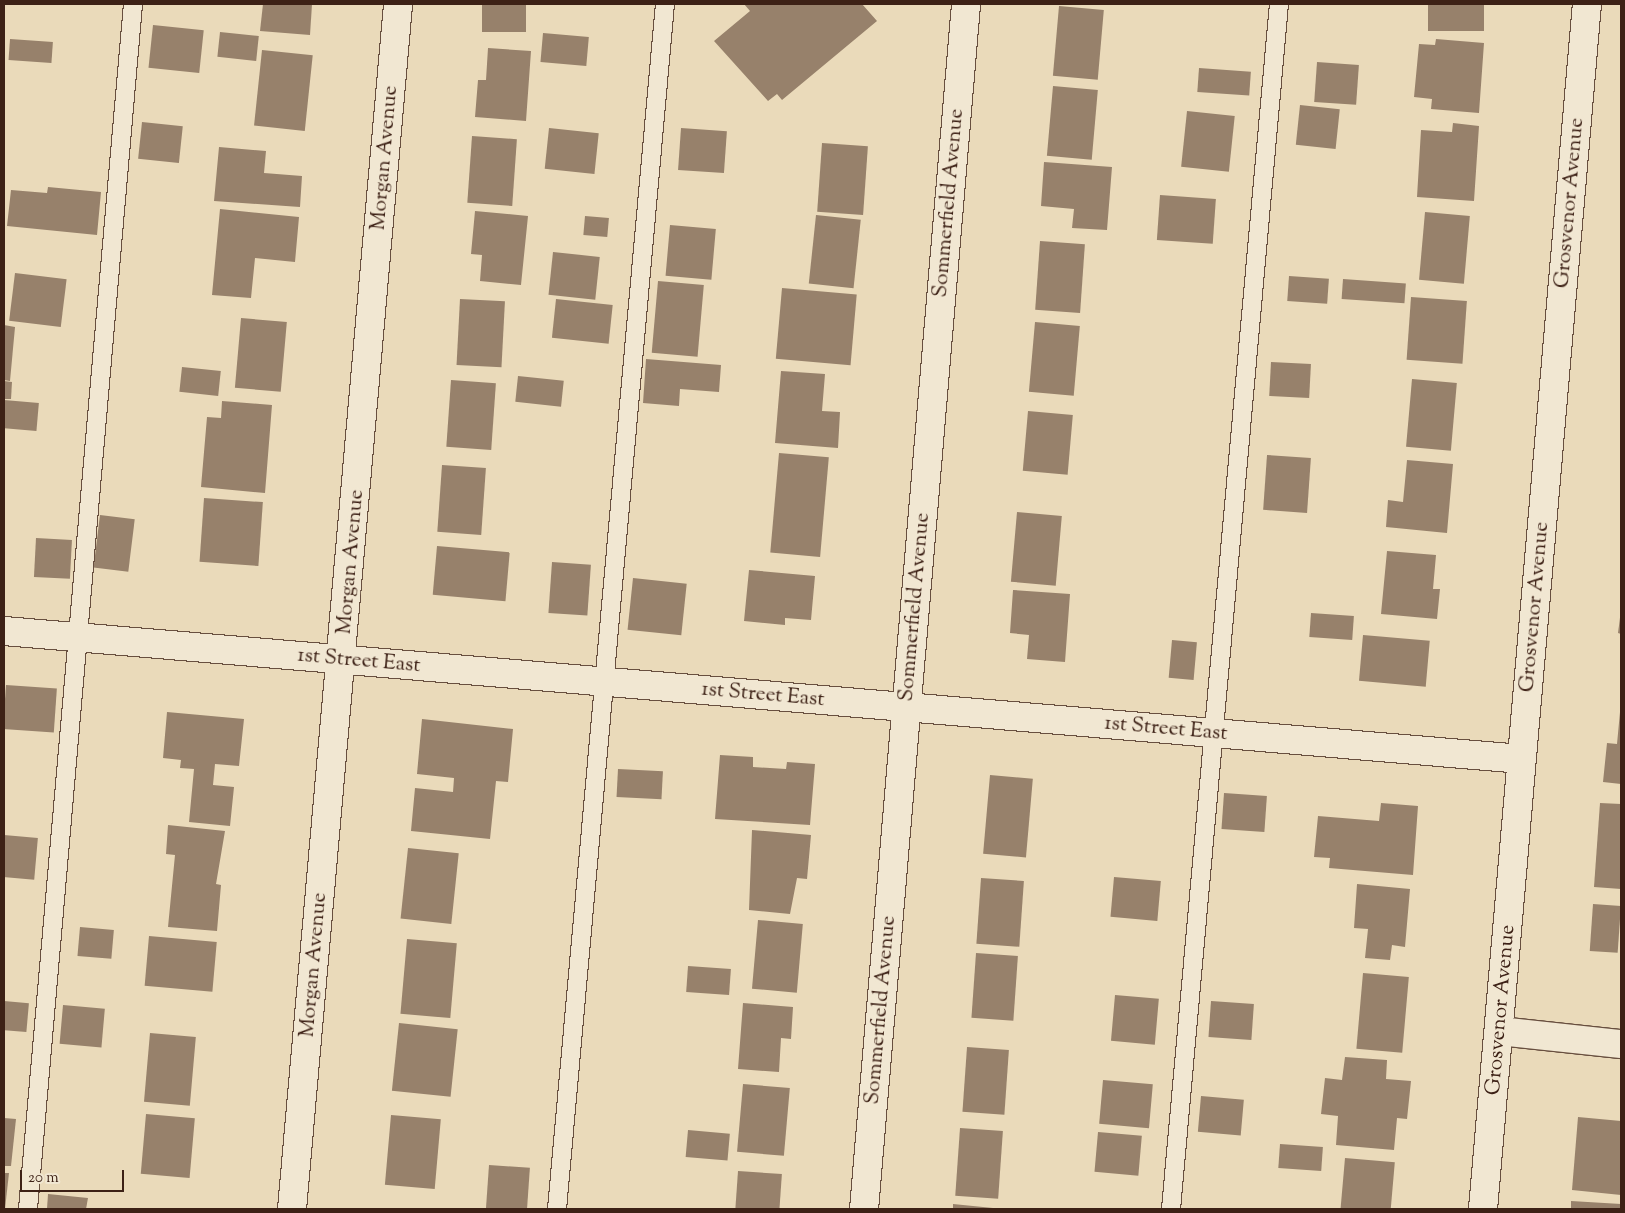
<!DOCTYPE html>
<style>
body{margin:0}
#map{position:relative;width:1625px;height:1213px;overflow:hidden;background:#eadaba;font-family:"Sorts Mill Goudy",serif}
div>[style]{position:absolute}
.building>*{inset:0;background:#97816b;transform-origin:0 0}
.roads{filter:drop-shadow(1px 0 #684f3f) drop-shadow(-1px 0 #684f3f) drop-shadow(0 1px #684f3f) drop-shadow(0 -1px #684f3f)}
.lane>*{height:18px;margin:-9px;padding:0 9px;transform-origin:9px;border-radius:9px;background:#f1e7d2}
.street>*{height:28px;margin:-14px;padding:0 14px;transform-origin:14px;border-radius:14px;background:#f1e7d2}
span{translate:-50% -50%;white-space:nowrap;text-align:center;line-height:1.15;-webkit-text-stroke:5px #f1e7d2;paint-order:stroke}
.street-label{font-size:21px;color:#3d2116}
.frame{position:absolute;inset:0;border:5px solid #3d2116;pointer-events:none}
.scale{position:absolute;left:20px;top:1170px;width:104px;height:22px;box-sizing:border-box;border:2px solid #3d2116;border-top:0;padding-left:6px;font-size:15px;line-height:18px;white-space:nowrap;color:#3d2116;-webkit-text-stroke:4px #f1e7d2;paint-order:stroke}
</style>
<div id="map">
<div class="building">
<div style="clip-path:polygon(263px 4px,312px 4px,310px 35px,260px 31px)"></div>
<div style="left:482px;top:4px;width:44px;height:28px"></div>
<div style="clip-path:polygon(744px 4px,862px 4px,877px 21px,782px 100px,777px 94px,768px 101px,714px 41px,750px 11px)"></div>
<div style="left:1428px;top:4px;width:56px;height:27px"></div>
<div style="left:1059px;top:6px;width:45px;height:70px;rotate:5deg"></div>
<div style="left:153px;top:25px;width:51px;height:43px;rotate:6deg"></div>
<div style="left:220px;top:32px;width:39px;height:25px;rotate:6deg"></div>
<div style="left:543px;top:33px;width:46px;height:29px;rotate:5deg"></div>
<div style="left:10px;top:39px;width:43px;height:21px;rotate:4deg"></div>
<div style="clip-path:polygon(1436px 39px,1484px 43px,1479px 113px,1431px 109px,1432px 99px,1414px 97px,1419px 44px,1435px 45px)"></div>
<div style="clip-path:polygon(488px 48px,531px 51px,526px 121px,475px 117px,478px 80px,486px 80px)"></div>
<div style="left:262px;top:50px;width:51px;height:76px;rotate:6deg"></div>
<div style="left:1317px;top:62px;width:42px;height:40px;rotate:4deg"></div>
<div style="left:1199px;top:68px;width:52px;height:24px;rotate:4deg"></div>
<div style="left:1053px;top:86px;width:45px;height:70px;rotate:5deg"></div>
<div style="left:1300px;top:105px;width:40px;height:40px;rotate:6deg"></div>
<div style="left:1187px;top:111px;width:48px;height:56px;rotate:6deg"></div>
<div style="left:142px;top:122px;width:41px;height:37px;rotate:6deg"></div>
<div style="clip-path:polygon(1453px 123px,1479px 126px,1474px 201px,1417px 197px,1421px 130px,1452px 132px)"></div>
<div style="left:549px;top:128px;width:50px;height:41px;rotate:6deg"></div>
<div style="left:681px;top:128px;width:46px;height:42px;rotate:4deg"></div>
<div style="left:472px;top:136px;width:45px;height:67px;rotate:4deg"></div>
<div style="left:822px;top:143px;width:46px;height:69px;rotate:4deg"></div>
<div style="clip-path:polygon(219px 147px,266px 151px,264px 173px,302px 176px,300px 207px,214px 201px)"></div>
<div style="clip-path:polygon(1044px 162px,1112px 167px,1107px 230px,1072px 228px,1074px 209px,1041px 206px)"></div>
<div style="clip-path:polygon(48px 187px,101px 192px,97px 235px,7px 226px,11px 190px,47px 193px)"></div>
<div style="left:1160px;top:195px;width:56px;height:45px;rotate:4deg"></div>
<div style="clip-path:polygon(220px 209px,299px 217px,295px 262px,255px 258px,251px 298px,212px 295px)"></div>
<div style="clip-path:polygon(475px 211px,528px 216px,521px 285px,480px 281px,482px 255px,471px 254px)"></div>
<div style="left:1425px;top:212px;width:45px;height:68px;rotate:5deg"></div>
<div style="left:816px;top:215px;width:45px;height:69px;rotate:6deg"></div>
<div style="left:585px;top:216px;width:24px;height:19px;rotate:5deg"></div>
<div style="left:670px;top:225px;width:46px;height:51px;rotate:5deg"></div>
<div style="left:1040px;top:241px;width:45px;height:69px;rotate:4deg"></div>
<div style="left:553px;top:252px;width:47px;height:43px;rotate:6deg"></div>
<div style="left:15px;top:273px;width:52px;height:48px;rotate:7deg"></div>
<div style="left:1289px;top:276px;width:40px;height:25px;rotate:4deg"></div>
<div style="left:1343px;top:279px;width:63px;height:20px;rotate:4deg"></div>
<div style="left:658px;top:281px;width:46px;height:72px;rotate:5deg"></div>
<div style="left:782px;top:288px;width:75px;height:71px;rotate:5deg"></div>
<div style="left:1411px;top:297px;width:56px;height:63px;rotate:4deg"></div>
<div style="left:460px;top:299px;width:45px;height:66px;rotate:3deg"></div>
<div style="left:556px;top:299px;width:57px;height:39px;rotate:6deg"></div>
<div style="left:241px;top:318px;width:46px;height:70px;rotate:5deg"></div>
<div style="left:1035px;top:322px;width:45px;height:70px;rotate:5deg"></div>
<div style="clip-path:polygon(4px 325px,15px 327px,10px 381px,4px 380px)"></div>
<div style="clip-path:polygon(646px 359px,721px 365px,719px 392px,680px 389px,679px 406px,643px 403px)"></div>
<div style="left:1271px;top:362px;width:40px;height:34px;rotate:3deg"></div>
<div style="left:182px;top:367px;width:39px;height:25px;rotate:6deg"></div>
<div style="clip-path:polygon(781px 371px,825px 374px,822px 411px,840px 412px,838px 448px,775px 443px)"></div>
<div style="left:518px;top:376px;width:46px;height:26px;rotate:6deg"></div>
<div style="left:1412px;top:379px;width:45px;height:68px;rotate:5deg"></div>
<div style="left:451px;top:380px;width:45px;height:67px;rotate:4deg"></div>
<div style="clip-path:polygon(4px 381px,12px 382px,11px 399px,4px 399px)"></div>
<div style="left:4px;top:400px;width:35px;height:28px;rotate:5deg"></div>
<div style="clip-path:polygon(222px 401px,272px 405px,265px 493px,201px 487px,207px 417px,221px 418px)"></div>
<div style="left:1028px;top:411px;width:45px;height:60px;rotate:5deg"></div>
<div style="left:779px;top:453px;width:50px;height:100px;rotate:5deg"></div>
<div style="left:1267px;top:455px;width:44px;height:55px;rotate:4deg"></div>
<div style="clip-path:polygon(1407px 460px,1453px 464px,1447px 533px,1386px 527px,1388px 500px,1403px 502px)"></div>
<div style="left:442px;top:465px;width:44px;height:67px;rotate:4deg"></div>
<div style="left:204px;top:498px;width:59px;height:64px;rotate:4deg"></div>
<div style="left:1017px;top:512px;width:45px;height:70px;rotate:5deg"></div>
<div style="left:100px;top:515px;width:35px;height:53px;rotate:7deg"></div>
<div style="left:36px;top:538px;width:36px;height:39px;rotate:3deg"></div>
<div style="left:437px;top:546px;width:73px;height:49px;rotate:5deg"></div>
<div style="clip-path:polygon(1387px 551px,1436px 555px,1433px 589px,1440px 589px,1437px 619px,1381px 614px)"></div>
<div style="left:552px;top:562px;width:39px;height:51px;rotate:4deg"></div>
<div style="clip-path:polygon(749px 570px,815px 576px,811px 620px,785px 618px,785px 625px,744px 621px)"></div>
<div style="left:633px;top:578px;width:54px;height:52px;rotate:6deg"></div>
<div style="clip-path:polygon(1013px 590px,1070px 594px,1065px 662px,1027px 659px,1029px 635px,1010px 633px)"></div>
<div style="clip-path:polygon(1621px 610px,1621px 634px,1618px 633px)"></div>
<div style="left:1311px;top:613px;width:43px;height:24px;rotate:4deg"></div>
<div style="left:1363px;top:635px;width:67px;height:46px;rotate:5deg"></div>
<div style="left:1172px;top:640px;width:25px;height:38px;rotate:5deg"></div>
<div style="left:6px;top:685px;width:51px;height:44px;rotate:4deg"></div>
<div style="clip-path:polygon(167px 712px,244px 719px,239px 766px,215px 764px,213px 785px,234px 787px,230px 826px,189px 822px,194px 769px,180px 768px,181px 760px,163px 758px)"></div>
<div style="clip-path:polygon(1620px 712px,1621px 784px,1603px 782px,1607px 743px,1617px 744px)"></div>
<div style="clip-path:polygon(422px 719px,513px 729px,508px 782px,496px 781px,490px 839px,411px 831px,415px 788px,453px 792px,454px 778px,417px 774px)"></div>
<div style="clip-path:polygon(720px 755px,753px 757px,753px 767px,786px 769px,787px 762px,815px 764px,810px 825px,715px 819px)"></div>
<div style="left:618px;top:769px;width:45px;height:28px;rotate:3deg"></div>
<div style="left:990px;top:775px;width:43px;height:79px;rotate:5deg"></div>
<div style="left:1224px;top:793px;width:43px;height:36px;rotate:4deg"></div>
<div style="clip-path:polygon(1381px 803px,1418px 806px,1413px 875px,1329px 868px,1330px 858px,1314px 857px,1318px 816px,1379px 821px)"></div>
<div style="clip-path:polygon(1600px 803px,1621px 804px,1621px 889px,1594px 887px)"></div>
<div style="clip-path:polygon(168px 825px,225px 831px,216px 884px,221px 885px,217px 931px,168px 927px,175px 855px,166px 854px)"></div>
<div style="clip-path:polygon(752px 830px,811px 835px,807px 879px,797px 878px,790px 914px,749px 910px)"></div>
<div style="left:4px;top:835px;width:34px;height:42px;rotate:5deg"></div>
<div style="left:408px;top:848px;width:51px;height:71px;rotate:6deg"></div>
<div style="left:1114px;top:877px;width:47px;height:40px;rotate:5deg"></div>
<div style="left:981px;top:878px;width:43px;height:66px;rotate:4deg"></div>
<div style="clip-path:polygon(1357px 884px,1410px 889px,1405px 947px,1392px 945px,1390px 960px,1365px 958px,1368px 929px,1354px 928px)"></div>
<div style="left:1593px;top:904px;width:28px;height:47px;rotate:4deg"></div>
<div style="left:758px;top:920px;width:45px;height:69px;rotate:5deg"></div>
<div style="left:80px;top:927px;width:34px;height:29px;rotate:5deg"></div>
<div style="left:149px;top:936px;width:68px;height:50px;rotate:5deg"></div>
<div style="left:407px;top:939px;width:50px;height:75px;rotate:5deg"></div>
<div style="left:976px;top:953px;width:42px;height:65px;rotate:4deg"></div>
<div style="left:688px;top:966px;width:43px;height:26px;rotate:4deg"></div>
<div style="left:1363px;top:973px;width:46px;height:76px;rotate:5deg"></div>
<div style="left:1115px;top:995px;width:44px;height:46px;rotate:5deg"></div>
<div style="left:4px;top:1001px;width:25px;height:29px;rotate:5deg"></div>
<div style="left:1211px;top:1001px;width:43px;height:36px;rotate:4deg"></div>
<div style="clip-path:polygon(743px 1003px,793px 1007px,791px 1039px,781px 1038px,779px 1072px,738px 1069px)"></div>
<div style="left:63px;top:1005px;width:42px;height:39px;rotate:5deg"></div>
<div style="left:399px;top:1023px;width:59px;height:68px;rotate:6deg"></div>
<div style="left:150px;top:1033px;width:46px;height:69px;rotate:5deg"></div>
<div style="left:967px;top:1047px;width:42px;height:65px;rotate:4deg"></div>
<div style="clip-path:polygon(1345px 1057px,1387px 1060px,1386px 1079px,1411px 1081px,1407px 1119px,1397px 1118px,1394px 1150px,1336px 1145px,1338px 1116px,1321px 1114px,1325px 1078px,1342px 1080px)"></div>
<div style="left:1103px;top:1080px;width:50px;height:44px;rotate:5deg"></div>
<div style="left:743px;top:1084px;width:47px;height:68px;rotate:5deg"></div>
<div style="left:1201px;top:1096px;width:43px;height:36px;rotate:5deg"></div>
<div style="left:146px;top:1114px;width:49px;height:60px;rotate:5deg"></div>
<div style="left:391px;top:1115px;width:50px;height:70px;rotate:5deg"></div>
<div style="clip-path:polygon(1578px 1117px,1621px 1121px,1621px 1195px,1572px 1190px)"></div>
<div style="clip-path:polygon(4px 1118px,16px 1119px,11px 1166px,4px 1166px)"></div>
<div style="left:960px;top:1128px;width:43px;height:68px;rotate:4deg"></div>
<div style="left:688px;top:1130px;width:42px;height:27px;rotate:5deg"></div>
<div style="left:1098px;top:1132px;width:44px;height:40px;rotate:5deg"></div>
<div style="left:1280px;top:1144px;width:43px;height:24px;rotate:4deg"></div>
<div style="left:1345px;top:1158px;width:50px;height:51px;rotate:5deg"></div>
<div style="left:489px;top:1165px;width:41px;height:44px;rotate:4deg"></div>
<div style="left:738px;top:1171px;width:44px;height:38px;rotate:4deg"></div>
<div style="clip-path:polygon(4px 1173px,9px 1173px,5px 1209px,4px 1209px)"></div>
<div style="clip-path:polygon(48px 1194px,88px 1198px,86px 1209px,47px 1209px)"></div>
<div style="clip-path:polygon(1571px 1201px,1621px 1204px,1621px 1209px,1571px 1209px)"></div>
<div style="clip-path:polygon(953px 1204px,993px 1208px,993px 1209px,953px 1209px)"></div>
</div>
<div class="roads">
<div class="lane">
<div style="left:28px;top:1209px;width:1210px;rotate:-85.02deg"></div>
<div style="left:557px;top:1209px;width:1210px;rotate:-84.88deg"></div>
<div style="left:1171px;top:1209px;width:1210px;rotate:-84.88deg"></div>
</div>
<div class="street">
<div style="left:4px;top:631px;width:1523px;rotate:4.82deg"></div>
<div style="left:1499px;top:1031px;width:123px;rotate:6.1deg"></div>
<div style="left:292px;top:1209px;width:1210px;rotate:-84.97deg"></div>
<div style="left:864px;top:1209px;width:1209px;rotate:-85.16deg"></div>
<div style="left:1483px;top:1209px;width:1209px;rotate:-85.07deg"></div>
</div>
</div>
<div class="street-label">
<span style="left:385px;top:158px;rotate:-85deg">Morgan Avenue</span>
<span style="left:949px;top:203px;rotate:-85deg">Sommerfield Avenue</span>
<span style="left:1570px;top:203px;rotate:-85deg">Grosvenor Avenue</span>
<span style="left:351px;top:562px;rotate:-85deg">Morgan Avenue</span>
<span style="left:915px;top:607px;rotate:-85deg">Sommerfield Avenue</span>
<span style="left:1535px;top:607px;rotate:-85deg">Grosvenor Avenue</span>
<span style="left:359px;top:661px;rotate:5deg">1st Street East</span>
<span style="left:763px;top:695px;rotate:5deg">1st Street East</span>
<span style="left:1166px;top:729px;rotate:5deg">1st Street East</span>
<span style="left:314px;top:965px;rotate:-85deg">Morgan Avenue</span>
<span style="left:881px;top:1010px;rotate:-85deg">Sommerfield Avenue</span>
<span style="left:1501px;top:1010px;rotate:-85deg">Grosvenor Avenue</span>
</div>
<div class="frame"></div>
<div class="scale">20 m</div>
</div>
